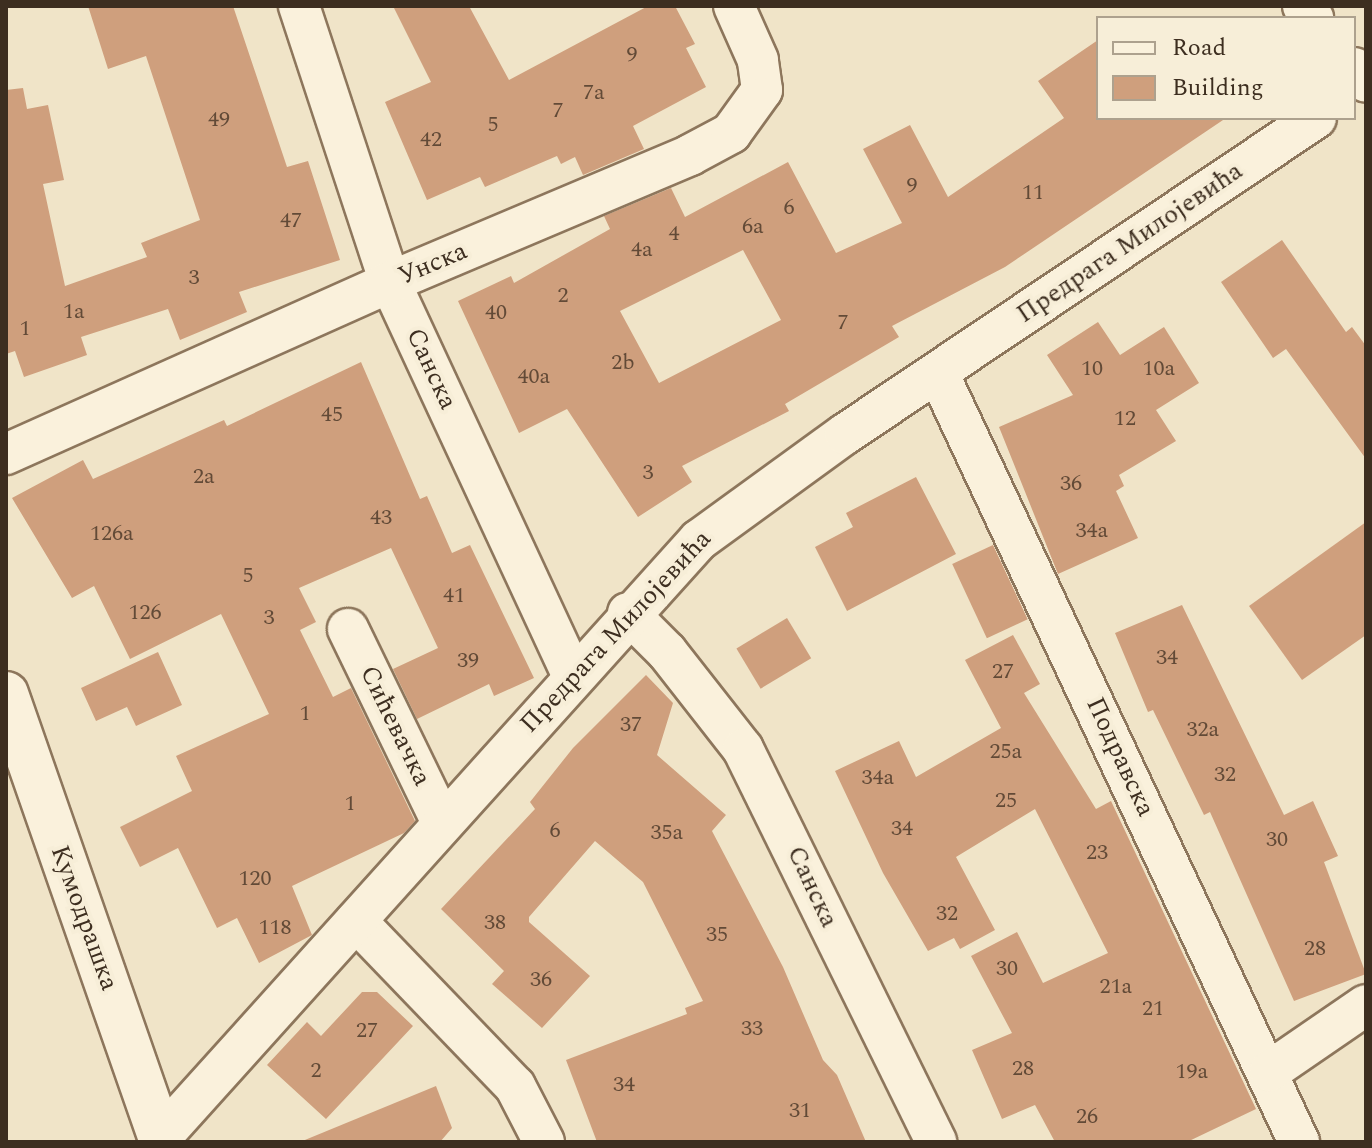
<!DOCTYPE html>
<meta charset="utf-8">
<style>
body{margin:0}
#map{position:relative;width:1372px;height:1148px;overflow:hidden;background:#f0e4c8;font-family:Spectral,serif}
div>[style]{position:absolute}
.building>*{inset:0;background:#cf9f7d;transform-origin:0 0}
.roads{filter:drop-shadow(2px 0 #8d765c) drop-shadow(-2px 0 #8d765c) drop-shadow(0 2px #8d765c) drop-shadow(0 -2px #8d765c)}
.minor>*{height:40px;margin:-20px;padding:0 20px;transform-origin:20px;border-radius:20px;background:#faf1dc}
.tertiary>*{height:44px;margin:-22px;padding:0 22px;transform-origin:22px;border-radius:22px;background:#faf1dc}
span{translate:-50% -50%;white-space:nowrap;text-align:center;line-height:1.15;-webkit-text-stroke:8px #f7eed8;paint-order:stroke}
.number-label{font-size:22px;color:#624a37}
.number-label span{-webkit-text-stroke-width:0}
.street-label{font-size:26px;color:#3d2e20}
.frame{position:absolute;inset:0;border:8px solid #3d2e20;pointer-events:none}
.legend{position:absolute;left:1096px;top:16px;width:260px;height:104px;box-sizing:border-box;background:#f7eed8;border:2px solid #ada18e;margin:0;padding:10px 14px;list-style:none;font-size:24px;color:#3d2e20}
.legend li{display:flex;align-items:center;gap:16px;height:40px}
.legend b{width:40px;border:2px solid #ada18e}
</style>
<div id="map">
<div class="building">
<div style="clip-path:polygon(88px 6px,233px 6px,287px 167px,308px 161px,340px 260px,239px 292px,247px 312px,180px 340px,168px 309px,81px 337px,87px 355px,24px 377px,15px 351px,6px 354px,6px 90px,23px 88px,27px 109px,48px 105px,64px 180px,43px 184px,65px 286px,147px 257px,141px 243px,200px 220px,146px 56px,108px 69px)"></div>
<div style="clip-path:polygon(393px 6px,469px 6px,509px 80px,648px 6px,675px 6px,695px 44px,686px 48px,706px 87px,633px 126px,644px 149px,583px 175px,575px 157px,561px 164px,557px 156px,485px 187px,480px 177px,427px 200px,385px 102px,431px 82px)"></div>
<div style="clip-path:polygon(evenodd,1098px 40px,1098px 118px,1226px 118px,1005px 267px,892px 326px,899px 337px,785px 404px,789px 411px,682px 466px,692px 482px,638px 517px,567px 409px,519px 433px,458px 301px,511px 276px,514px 283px,610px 229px,604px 216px,671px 188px,685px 217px,788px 162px,836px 253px,902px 223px,863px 149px,910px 125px,948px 197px,1064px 118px,1038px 81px,1098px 40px,743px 250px,781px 320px,659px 383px,620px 311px,743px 250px)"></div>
<div style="clip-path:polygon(1282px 240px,1346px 332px,1352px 327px,1366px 346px,1366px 459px,1286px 349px,1273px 358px,1221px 282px)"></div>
<div style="clip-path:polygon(1098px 322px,1120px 355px,1164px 327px,1199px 383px,1156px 410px,1176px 441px,1119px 475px,1124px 486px,1116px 491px,1138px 538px,1058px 574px,999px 427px,1073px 395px,1047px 355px)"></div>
<div style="clip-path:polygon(361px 362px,420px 499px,427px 496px,452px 553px,470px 545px,534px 678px,494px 696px,489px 684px,417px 719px,393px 669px,438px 648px,391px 548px,299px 588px,316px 622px,300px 630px,333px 697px,351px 688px,415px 821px,404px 833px,292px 886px,312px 935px,259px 963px,237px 918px,217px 928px,178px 848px,140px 867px,120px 827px,192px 791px,176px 756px,269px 714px,221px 614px,130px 659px,94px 586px,72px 598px,12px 498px,83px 460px,93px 479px,224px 420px,227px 426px)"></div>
<div style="clip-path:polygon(916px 477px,956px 554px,847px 611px,815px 547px,853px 527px,846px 513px)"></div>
<div style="clip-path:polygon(1366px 522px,1366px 635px,1302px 680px,1249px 606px)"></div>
<div style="left:993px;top:545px;width:82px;height:45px;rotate:65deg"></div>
<div style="clip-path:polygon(1182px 605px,1284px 815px,1313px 801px,1338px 856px,1324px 862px,1366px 974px,1294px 1001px,1210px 812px,1204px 815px,1153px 710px,1148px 712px,1115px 633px)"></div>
<div style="left:787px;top:618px;width:47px;height:59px;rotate:59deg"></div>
<div style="clip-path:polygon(1013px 635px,1040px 684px,1024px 693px,1096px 809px,1111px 801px,1256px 1109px,1187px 1142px,1055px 1142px,1035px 1105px,1002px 1119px,972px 1050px,1012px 1033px,971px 956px,1017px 932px,1043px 983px,1108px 953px,1035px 809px,956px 857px,995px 930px,960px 949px,954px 938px,928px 951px,883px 873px,835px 771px,899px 741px,916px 777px,1001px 728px,965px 660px)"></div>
<div style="clip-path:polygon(158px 652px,182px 705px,136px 726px,127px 707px,96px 721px,81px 688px)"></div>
<div style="clip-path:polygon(646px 675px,673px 703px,657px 755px,726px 815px,712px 831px,783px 967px,823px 1060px,837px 1075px,866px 1142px,597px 1142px,566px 1060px,687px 1014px,685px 1008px,703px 1001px,643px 882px,595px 841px,529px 917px,529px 922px,590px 976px,542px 1028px,492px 984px,504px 971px,441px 909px,535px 809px,530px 802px,573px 748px)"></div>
<div style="clip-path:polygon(362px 992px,377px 992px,413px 1026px,326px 1119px,267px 1065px,307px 1022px,321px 1036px)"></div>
<div style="clip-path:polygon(436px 1086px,452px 1128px,440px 1142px,300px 1142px)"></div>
</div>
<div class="roads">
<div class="minor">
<div style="left:299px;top:6px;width:291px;rotate:71.8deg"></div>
<div style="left:390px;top:282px;width:435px;rotate:65.1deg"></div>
<div style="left:1303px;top:6px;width:16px;rotate:50deg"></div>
<div style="left:1354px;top:68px;width:18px;rotate:49deg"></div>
<div style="left:938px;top:373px;width:850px;rotate:64.85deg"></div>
<div style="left:6px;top:454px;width:421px;rotate:-24.1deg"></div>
<div style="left:390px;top:282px;width:326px;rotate:-22.9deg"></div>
<div style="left:690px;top:155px;width:47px;rotate:-28.2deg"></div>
<div style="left:731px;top:133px;width:53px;rotate:-54.2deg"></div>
<div style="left:762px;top:90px;width:30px;rotate:-98deg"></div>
<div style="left:758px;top:60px;width:59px;rotate:-114deg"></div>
<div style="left:628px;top:613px;width:55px;rotate:45deg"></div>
<div style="left:667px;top:652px;width:123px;rotate:51.9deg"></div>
<div style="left:743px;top:749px;width:438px;rotate:63.8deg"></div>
<div style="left:348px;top:629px;width:216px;rotate:64.1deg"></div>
<div style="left:356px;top:921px;width:229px;rotate:46.1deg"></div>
<div style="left:515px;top:1086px;width:63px;rotate:62.6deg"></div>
<div style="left:1270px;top:1071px;width:116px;rotate:-34.5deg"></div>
<div style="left:161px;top:1137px;width:804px;rotate:-47.98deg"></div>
<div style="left:699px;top:540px;width:180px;rotate:-36deg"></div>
<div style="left:845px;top:434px;width:567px;rotate:-33.86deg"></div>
</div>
<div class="tertiary">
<div style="left:6px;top:694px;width:474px;rotate:70.8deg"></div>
</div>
</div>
<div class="number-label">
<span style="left:632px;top:55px">9</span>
<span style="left:594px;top:93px">7a</span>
<span style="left:558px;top:111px">7</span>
<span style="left:219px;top:120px">49</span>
<span style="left:493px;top:125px">5</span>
<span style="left:431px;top:140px">42</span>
<span style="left:912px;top:186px">9</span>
<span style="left:1033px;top:193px">11</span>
<span style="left:789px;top:208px">6</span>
<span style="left:291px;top:221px">47</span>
<span style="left:753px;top:227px">6a</span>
<span style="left:674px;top:234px">4</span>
<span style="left:642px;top:250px">4a</span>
<span style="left:194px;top:278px">3</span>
<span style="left:563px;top:296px">2</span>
<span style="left:74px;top:312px">1a</span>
<span style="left:496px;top:313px">40</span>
<span style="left:843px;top:323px">7</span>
<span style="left:25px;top:329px">1</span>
<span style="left:623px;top:363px">2b</span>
<span style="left:1092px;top:369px">10</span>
<span style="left:1159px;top:369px">10a</span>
<span style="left:534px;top:377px">40a</span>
<span style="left:332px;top:415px">45</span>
<span style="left:1125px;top:419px">12</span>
<span style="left:648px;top:473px">3</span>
<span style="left:204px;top:477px">2a</span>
<span style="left:1071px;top:484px">36</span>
<span style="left:381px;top:518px">43</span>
<span style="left:1092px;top:531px">34a</span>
<span style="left:112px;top:534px">126a</span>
<span style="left:248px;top:576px">5</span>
<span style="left:454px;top:596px">41</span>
<span style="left:145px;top:613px">126</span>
<span style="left:269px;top:618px">3</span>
<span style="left:1167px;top:658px">34</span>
<span style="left:468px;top:661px">39</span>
<span style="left:1003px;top:672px">27</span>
<span style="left:305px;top:714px">1</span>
<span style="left:631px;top:725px">37</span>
<span style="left:1203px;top:730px">32a</span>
<span style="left:1006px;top:752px">25a</span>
<span style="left:1225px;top:775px">32</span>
<span style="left:878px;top:778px">34a</span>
<span style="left:1006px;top:801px">25</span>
<span style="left:350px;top:804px">1</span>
<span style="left:902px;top:829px">34</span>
<span style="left:555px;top:831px">6</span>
<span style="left:667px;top:833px">35a</span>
<span style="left:1277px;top:840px">30</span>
<span style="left:1097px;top:853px">23</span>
<span style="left:255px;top:879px">120</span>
<span style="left:947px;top:914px">32</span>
<span style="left:495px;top:923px">38</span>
<span style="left:275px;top:928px">118</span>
<span style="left:717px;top:935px">35</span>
<span style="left:1315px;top:949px">28</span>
<span style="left:1007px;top:969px">30</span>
<span style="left:541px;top:980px">36</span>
<span style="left:1116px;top:987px">21a</span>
<span style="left:1153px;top:1009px">21</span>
<span style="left:752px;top:1029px">33</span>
<span style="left:367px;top:1031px">27</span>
<span style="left:1023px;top:1069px">28</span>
<span style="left:316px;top:1071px">2</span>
<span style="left:1192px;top:1072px">19a</span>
<span style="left:624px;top:1085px">34</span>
<span style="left:800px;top:1111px">31</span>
<span style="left:1087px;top:1117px">26</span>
</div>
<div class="street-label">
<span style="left:1130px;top:243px;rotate:-34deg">Предрага Милојевића</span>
<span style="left:433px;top:264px;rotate:-23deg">Унска</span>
<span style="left:431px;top:369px;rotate:65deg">Санска</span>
<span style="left:616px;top:632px;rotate:-47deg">Предрага Милојевића</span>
<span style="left:395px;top:726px;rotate:64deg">Сићевачка</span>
<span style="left:1120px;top:757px;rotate:65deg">Подравска</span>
<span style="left:812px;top:887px;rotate:65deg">Санска</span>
<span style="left:84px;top:918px;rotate:70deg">Кумодрашка</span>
</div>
<div class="frame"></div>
<ul class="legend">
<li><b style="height:10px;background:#faf1dc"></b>Road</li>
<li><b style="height:22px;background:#cf9f7d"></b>Building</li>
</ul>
</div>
